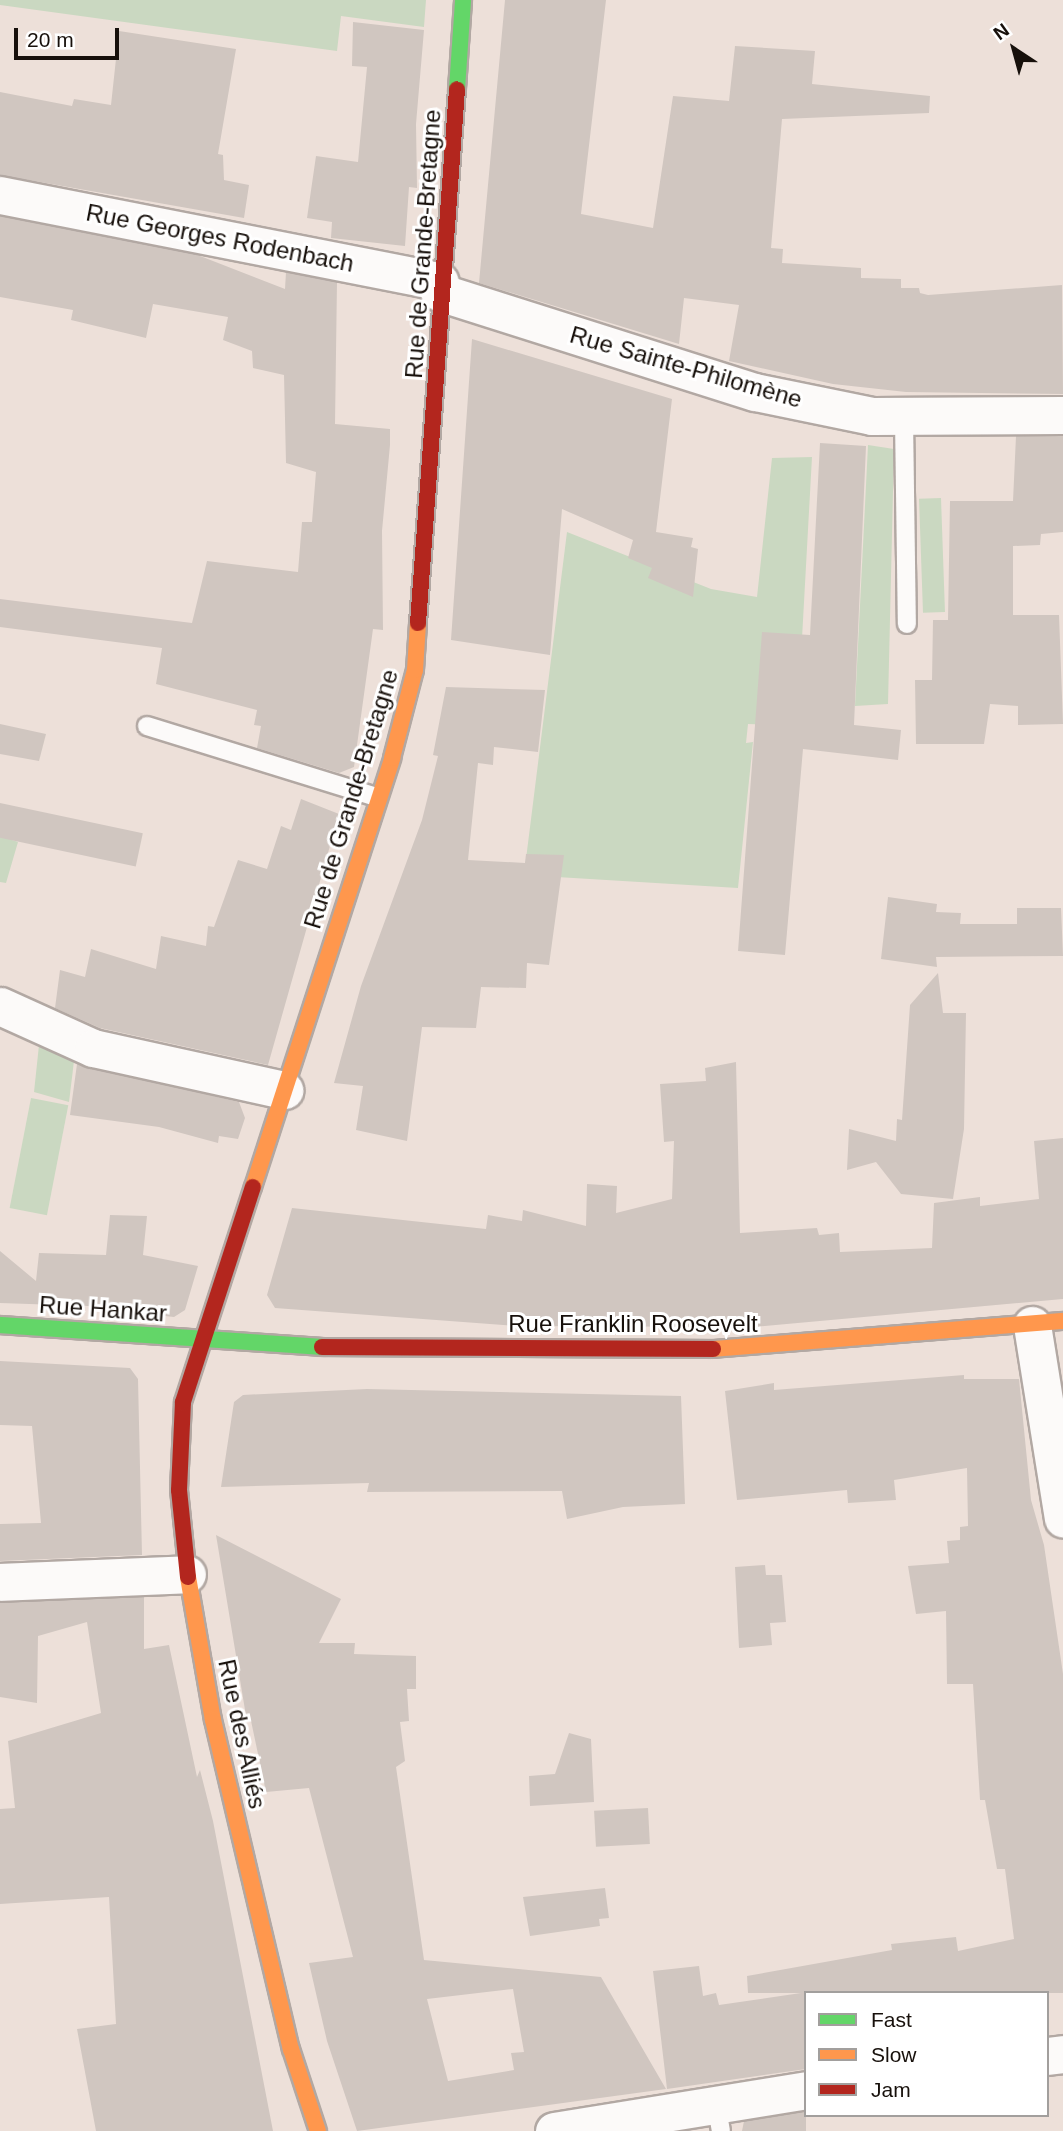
<!DOCTYPE html>
<meta charset="utf-8">
<style>
body{margin:0}
#map{position:relative;width:1063px;height:2131px;overflow:hidden;background:#ede0d9;font-family:Helvetica,sans-serif}
div>[style]{position:absolute}
.green>*{inset:0;background:#cad8c1;transform-origin:0 0}
.building>*{inset:0;background:#d0c6c0;transform-origin:0 0}
.roads{filter:drop-shadow(2px 0 #b2a8a3) drop-shadow(-2px 0 #b2a8a3) drop-shadow(0 2px #b2a8a3) drop-shadow(0 -2px #b2a8a3)}
.lane>*{height:18px;margin:-9px;padding:0 9px;transform-origin:9px;border-radius:9px;background:#fcfaf9}
.street>*{height:37px;margin:-18.5px;padding:0 18.5px;transform-origin:18.5px;border-radius:18.5px;background:#fcfaf9}
.fast>*{height:16px;margin:-8px;padding:0 8px;transform-origin:8px;border-radius:8px;background:#63d668}
.slow>*{height:16px;margin:-8px;padding:0 8px;transform-origin:8px;border-radius:8px;background:#ff974d}
.jam>*{height:16px;margin:-8px;padding:0 8px;transform-origin:8px;border-radius:8px;background:#b3261e}
span{translate:-50% -50%;white-space:nowrap;text-align:center;line-height:1.15;-webkit-text-stroke:6px #fff;paint-order:stroke}
.street-label{font-size:24px;color:#17100b}
.legend{position:absolute;left:804px;top:1991px;width:245px;height:126px;box-sizing:border-box;background:#fff;border:2px solid #a29f9d;margin:0;padding:9px 12px;list-style:none;font-size:21px;color:#17100b}
.legend li{display:flex;align-items:center;gap:14px;height:35px}
.legend b{width:35px;border:2px solid #a29f9d}
.north{position:absolute;left:979px;top:14px;width:70px;height:70px;-webkit-text-stroke:5px #fff;paint-order:stroke;rotate:324deg;font-size:19px;font-weight:700;line-height:28px;text-align:center;color:#17100b}
.north::after{content:'';display:block;margin:auto;width:24px;height:32px;background:#17100b;clip-path:polygon(50% 0,100% 100%,50% 72%,0 100%)}
.scale{position:absolute;left:14px;top:28px;width:105px;height:32px;box-sizing:border-box;border:4px solid #17100b;border-top:0;padding-left:9px;font-size:21px;line-height:24px;white-space:nowrap;color:#17100b;-webkit-text-stroke:5px #fff;paint-order:stroke}
</style>
<div id="map">
<div class="green">
<div style="clip-path:polygon(0 0,426px 0,424px 27px,341px 16px,337px 51px,0 5px)"></div>
<div style="clip-path:polygon(868px 445px,894px 449px,888px 704px,855px 706px)"></div>
<div style="clip-path:polygon(812px 457px,799px 693px,782px 725px,748px 724px,746px 743px,753px 742px,738px 888px,524px 875px,567px 532px,711px 589px,757px 597px,772px 458px)"></div>
<div style="left:941px;top:498px;width:114px;height:22px;rotate:88deg"></div>
<div style="clip-path:polygon(0 807px,17px 808px,12px 840px,18px 842px,6px 883px,0 882px)"></div>
<div style="clip-path:polygon(39px 1045px,74px 1061px,69px 1102px,34px 1092px)"></div>
<div style="left:31px;top:1098px;width:38px;height:112px;rotate:11deg"></div>
</div>
<div class="building">
<div style="clip-path:polygon(505px 0,606px 0,581px 214px,653px 228px,673px 96px,729px 101px,735px 46px,815px 51px,812px 84px,930px 96px,929px 113px,782px 119px,771px 248px,783px 249px,782px 263px,861px 268px,861px 278px,901px 279px,901px 288px,919px 288px,920px 293px,928px 295px,1062px 285px,1063px 394px,906px 392px,833px 384px,729px 361px,739px 305px,684px 298px,679px 344px,479px 283px)"></div>
<div style="clip-path:polygon(353px 22px,424px 30px,416px 124px,417px 188px,409px 187px,405px 246px,331px 238px,332px 222px,307px 218px,316px 156px,358px 162px,367px 67px,352px 66px)"></div>
<div style="clip-path:polygon(119px 31px,236px 49px,218px 154px,223px 155px,224px 180px,249px 185px,244px 218px,0 175px,0 92px,72px 106px,74px 99px,111px 105px)"></div>
<div style="clip-path:polygon(0 216px,195px 254px,285px 289px,286px 272px,337px 282px,335px 424px,390px 429px,390px 445px,382px 531px,383px 630px,373px 629px,354px 767px,339px 773px,257px 748px,261px 726px,254px 725px,257px 710px,156px 684px,162px 648px,0 627px,0 599px,192px 623px,207px 561px,298px 572px,302px 522px,312px 522px,316px 472px,286px 463px,284px 375px,253px 368px,252px 351px,223px 340px,228px 317px,153px 304px,146px 338px,71px 320px,73px 310px,0 297px)"></div>
<div style="clip-path:polygon(472px 339px,672px 399px,656px 532px,693px 538px,691px 547px,698px 549px,693px 597px,648px 578px,652px 568px,628px 558px,633px 540px,562px 509px,550px 655px,451px 640px)"></div>
<div style="clip-path:polygon(1016px 436px,1063px 436px,1063px 532px,1041px 534px,1040px 545px,1013px 546px,1013px 615px,1059px 615px,1063px 724px,1018px 725px,1018px 706px,990px 704px,984px 744px,916px 744px,915px 680px,932px 680px,933px 620px,948px 620px,950px 501px,1013px 501px)"></div>
<div style="clip-path:polygon(820px 443px,866px 446px,854px 725px,901px 730px,898px 760px,803px 749px,785px 955px,738px 951px,762px 632px,810px 635px)"></div>
<div style="clip-path:polygon(446px 687px,545px 690px,538px 752px,494px 747px,493px 765px,478px 763px,468px 860px,525px 863px,526px 854px,564px 855px,549px 965px,527px 963px,526px 988px,481px 987px,476px 1028px,422px 1027px,407px 1141px,356px 1130px,363px 1086px,334px 1083px,361px 986px,422px 820px,438px 756px,433px 755px)"></div>
<div style="clip-path:polygon(0 724px,46px 734px,39px 761px,0 754px)"></div>
<div style="clip-path:polygon(301px 799px,339px 814px,268px 1065px,100px 1028px,55px 1008px,60px 970px,85px 977px,91px 949px,156px 969px,161px 936px,206px 946px,208px 926px,214px 927px,238px 860px,267px 869px,281px 826px,291px 830px)"></div>
<div style="left:0;top:803px;width:146px;height:34px;rotate:12deg"></div>
<div style="clip-path:polygon(888px 897px,937px 904px,936px 912px,961px 913px,960px 924px,1017px 924px,1017px 908px,1061px 908px,1063px 956px,936px 957px,937px 967px,881px 959px)"></div>
<div style="clip-path:polygon(938px 973px,943px 1013px,966px 1013px,964px 1129px,953px 1199px,901px 1194px,876px 1162px,847px 1170px,849px 1129px,896px 1141px,897px 1119px,902px 1120px,910px 1005px)"></div>
<div style="clip-path:polygon(736px 1062px,740px 1233px,817px 1228px,819px 1235px,839px 1233px,840px 1252px,932px 1248px,934px 1203px,980px 1197px,980px 1206px,1039px 1199px,1034px 1141px,1063px 1138px,1063px 1299px,754px 1327px,518px 1326px,275px 1308px,267px 1295px,292px 1208px,486px 1229px,488px 1215px,522px 1221px,523px 1210px,586px 1226px,587px 1184px,617px 1186px,616px 1213px,672px 1199px,674px 1141px,664px 1142px,660px 1084px,706px 1081px,705px 1068px)"></div>
<div style="clip-path:polygon(77px 1064px,239px 1102px,245px 1118px,238px 1139px,219px 1136px,218px 1143px,159px 1127px,70px 1115px)"></div>
<div style="clip-path:polygon(110px 1215px,147px 1216px,143px 1255px,198px 1266px,185px 1310px,174px 1317px,147px 1314px,147px 1308px,0 1303px,0 1251px,36px 1281px,39px 1253px,106px 1255px)"></div>
<div style="clip-path:polygon(0 1361px,130px 1368px,138px 1379px,142px 1555px,0 1561px,0 1524px,41px 1523px,32px 1426px,0 1425px)"></div>
<div style="clip-path:polygon(964px 1375px,964px 1379px,1019px 1379px,1031px 1500px,1044px 1545px,1063px 1674px,1063px 1993px,806px 1993px,806px 2069px,667px 2089px,653px 1971px,699px 1966px,703px 1996px,716px 1993px,719px 2005px,801px 1993px,748px 1993px,747px 1976px,892px 1950px,891px 1944px,956px 1937px,958px 1951px,1014px 1939px,1005px 1869px,997px 1869px,985px 1800px,980px 1800px,973px 1684px,947px 1684px,946px 1611px,916px 1614px,908px 1566px,949px 1563px,947px 1541px,960px 1540px,960px 1527px,968px 1526px,967px 1468px,894px 1480px,896px 1500px,848px 1503px,847px 1490px,737px 1500px,725px 1391px,774px 1383px,774px 1390px)"></div>
<div style="clip-path:polygon(367px 1389px,681px 1396px,685px 1504px,623px 1507px,567px 1519px,562px 1491px,367px 1492px,369px 1483px,221px 1487px,234px 1402px,243px 1395px)"></div>
<div style="clip-path:polygon(evenodd,216px 1535px,341px 1599px,319px 1643px,355px 1643px,354px 1654px,416px 1656px,416px 1689px,407px 1689px,409px 1721px,400px 1722px,405px 1761px,396px 1767px,424px 1960px,601px 1977px,666px 2089px,357px 2131px,327px 2041px,309px 1963px,353px 1957px,309px 1788px,266px 1792px,250px 1716px,246px 1716px,216px 1535px,513px 1989px,524px 2052px,511px 2053px,514px 2070px,448px 2081px,427px 1999px,513px 1989px)"></div>
<div style="clip-path:polygon(765px 1565px,766px 1575px,782px 1575px,786px 1622px,770px 1623px,772px 1645px,739px 1648px,735px 1567px)"></div>
<div style="clip-path:polygon(144px 1597px,144px 1649px,169px 1645px,197px 1777px,200px 1770px,213px 1821px,273px 2131px,96px 2131px,77px 2029px,116px 2024px,109px 1897px,0 1904px,0 1809px,15px 1808px,8px 1741px,101px 1713px,87px 1622px,38px 1636px,37px 1703px,0 1697px,0 1603px)"></div>
<div style="clip-path:polygon(569px 1733px,591px 1739px,594px 1802px,530px 1806px,529px 1776px,555px 1774px)"></div>
<div style="left:648px;top:1808px;width:36px;height:54px;rotate:87deg"></div>
<div style="clip-path:polygon(605px 1888px,609px 1918px,599px 1919px,600px 1926px,530px 1936px,523px 1897px)"></div>
<div style="clip-path:polygon(806px 2111px,806px 2131px,742px 2131px,744px 2121px)"></div>
</div>
<div class="roads">
<div class="lane">
<div style="left:904px;top:419px;width:205px;rotate:89.2deg"></div>
<div style="left:147px;top:726px;width:240px;rotate:17.2deg"></div>
<div style="left:716px;top:2103px;width:28px;rotate:80deg"></div>
</div>
<div class="street">
<div style="left:0;top:195px;width:448px;rotate:11.1deg"></div>
<div style="left:439px;top:292px;width:331px;rotate:17.6deg"></div>
<div style="left:755px;top:392px;width:119px;rotate:11.6deg"></div>
<div style="left:872px;top:416px;width:191px;rotate:-0.3deg"></div>
<div style="left:0;top:1006px;width:102px;rotate:24.3deg"></div>
<div style="left:93px;top:1048px;width:196px;rotate:12.4deg"></div>
<div style="left:1032px;top:1325px;width:196px;rotate:80.9deg"></div>
<div style="left:0;top:1582px;width:187px;rotate:-2.4deg"></div>
<div style="left:1047px;top:2056px;width:16px;rotate:-7deg"></div>
<div style="left:554px;top:2131px;width:255px;rotate:-9.2deg"></div>
</div>
<div class="fast">
<div style="left:457px;top:89px;width:89px;rotate:-86.1deg"></div>
<div style="left:0;top:1325px;width:323px;rotate:3.9deg"></div>
</div>
<div class="slow">
<div style="left:253px;top:1187px;width:451px;rotate:-72deg"></div>
<div style="left:392px;top:758px;width:91px;rotate:-75.4deg"></div>
<div style="left:415px;top:670px;width:47px;rotate:-86.3deg"></div>
<div style="left:713px;top:1349px;width:351px;rotate:-4.6deg"></div>
<div style="left:188px;top:1577px;width:145px;rotate:80.1deg"></div>
<div style="left:213px;top:1720px;width:338px;rotate:76.7deg"></div>
<div style="left:291px;top:2049px;width:86px;rotate:71.8deg"></div>
</div>
<div class="jam">
<div style="left:418px;top:623px;width:535px;rotate:-85.82deg"></div>
<div style="left:322px;top:1347px;width:391px;rotate:0.3deg"></div>
<div style="left:188px;top:1577px;width:87px;rotate:-95.9deg"></div>
<div style="left:179px;top:1490px;width:88px;rotate:-87.4deg"></div>
<div style="left:183px;top:1402px;width:226px;rotate:-72deg"></div>
</div>
</div>
<div class="street-label">
<span style="left:220px;top:238px;rotate:11deg">Rue Georges Rodenbach</span>
<span style="left:423px;top:244px;rotate:-86deg">Rue de Grande-Bretagne</span>
<span style="left:686px;top:367px;rotate:16deg">Rue Sainte-Philomène</span>
<span style="left:351px;top:799px;rotate:-73deg">Rue de Grande-Bretagne</span>
<span style="left:103px;top:1309px;rotate:4deg">Rue Hankar</span>
<span style="left:633px;top:1324px">Rue Franklin Roosevelt</span>
<span style="left:242px;top:1734px;rotate:78deg">Rue des Alliés</span>
</div>
<ul class="legend">
<li><b style="height:9px;background:#63d668"></b>Fast</li>
<li><b style="height:9px;background:#ff974d"></b>Slow</li>
<li><b style="height:9px;background:#b3261e"></b>Jam</li>
</ul>
<div class="north">N</div>
<div class="scale">20 m</div>
</div>
